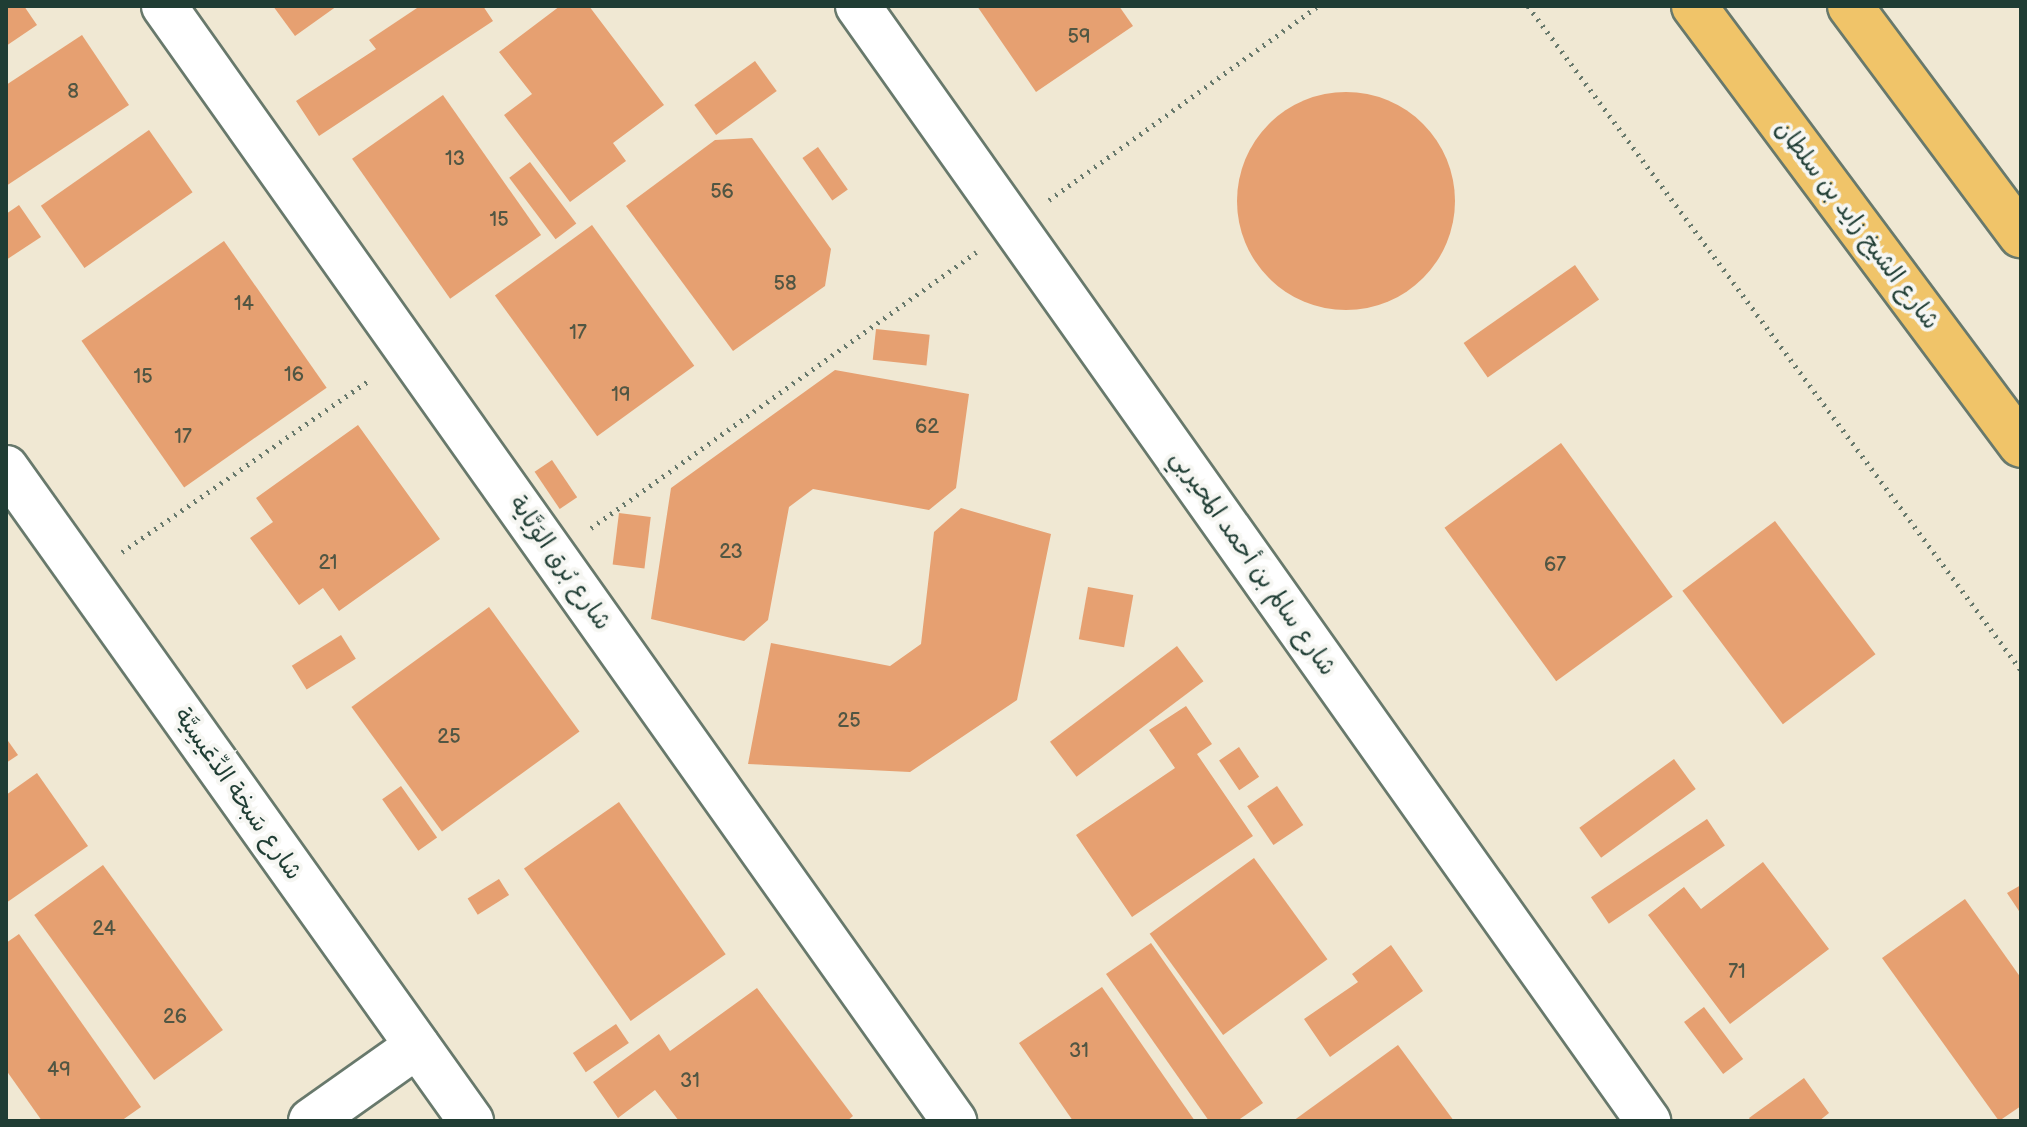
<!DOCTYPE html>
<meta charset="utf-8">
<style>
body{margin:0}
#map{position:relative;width:2027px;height:1127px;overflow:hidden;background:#f0e8d3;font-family:"Balsamiq Sans","Playpen Sans Arabic",sans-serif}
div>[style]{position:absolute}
.building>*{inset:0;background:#e6a071;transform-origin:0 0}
.round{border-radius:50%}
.path>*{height:5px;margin-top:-2.5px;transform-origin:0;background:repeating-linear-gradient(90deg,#68796c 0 2px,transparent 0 8px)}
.roads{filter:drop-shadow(2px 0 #68796c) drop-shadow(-2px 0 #68796c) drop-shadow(0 2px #68796c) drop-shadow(0 -2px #68796c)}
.minor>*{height:44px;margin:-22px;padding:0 22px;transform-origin:22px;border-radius:22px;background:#fff}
.trunk>*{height:44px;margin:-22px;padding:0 22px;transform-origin:22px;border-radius:22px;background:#f0c469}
span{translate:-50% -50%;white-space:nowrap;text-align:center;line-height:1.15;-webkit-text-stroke:8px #f6f6f2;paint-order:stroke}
.number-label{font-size:20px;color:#515643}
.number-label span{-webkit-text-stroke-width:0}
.street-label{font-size:24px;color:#1f3d34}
.frame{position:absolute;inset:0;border:8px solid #1f3d34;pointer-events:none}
</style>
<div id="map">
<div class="building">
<div style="clip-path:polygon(6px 6px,24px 6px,37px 25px,6px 46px)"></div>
<div style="clip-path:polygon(273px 6px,337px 6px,295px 36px)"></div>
<div style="clip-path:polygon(420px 6px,483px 6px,493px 21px,319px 136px,296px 101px,376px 49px,369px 40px)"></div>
<div style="clip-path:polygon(560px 6px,589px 6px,664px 105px,613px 143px,626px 161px,570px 202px,504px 115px,532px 94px,499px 52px)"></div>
<div style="clip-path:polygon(977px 6px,1119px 6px,1133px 26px,1036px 92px)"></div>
<div style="clip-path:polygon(82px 35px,129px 105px,6px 186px,6px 85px)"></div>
<div style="left:755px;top:61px;width:37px;height:75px;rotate:54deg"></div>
<div class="round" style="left:1237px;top:92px;width:218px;height:218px"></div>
<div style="left:443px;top:95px;width:171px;height:111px;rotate:55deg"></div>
<div style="left:149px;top:130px;width:76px;height:132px;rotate:55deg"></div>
<div style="clip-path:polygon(752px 138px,831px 249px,825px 286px,733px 351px,626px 206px,715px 140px)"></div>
<div style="left:818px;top:147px;width:52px;height:19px;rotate:55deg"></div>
<div style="left:530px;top:162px;width:77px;height:26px;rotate:53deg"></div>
<div style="clip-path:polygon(19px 205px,41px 237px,6px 260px,6px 214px)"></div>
<div style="left:592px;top:225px;width:174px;height:120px;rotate:54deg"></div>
<div style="left:224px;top:241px;width:179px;height:174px;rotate:55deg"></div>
<div style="left:1575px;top:265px;width:42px;height:136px;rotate:55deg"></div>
<div style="left:876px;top:329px;width:54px;height:31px;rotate:6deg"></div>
<div style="clip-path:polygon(835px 370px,969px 394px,956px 488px,929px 510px,813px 489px,789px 507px,768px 620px,744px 641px,651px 619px,671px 488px)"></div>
<div style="clip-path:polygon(358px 425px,440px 539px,339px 611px,323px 588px,299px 605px,250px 538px,273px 522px,256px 498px)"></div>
<div style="left:1561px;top:443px;width:190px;height:144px;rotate:54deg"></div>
<div style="left:552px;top:460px;width:45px;height:21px;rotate:56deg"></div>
<div style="clip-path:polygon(961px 508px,1051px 534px,1017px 700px,910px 772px,748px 764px,771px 643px,890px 666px,921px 644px,934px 532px)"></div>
<div style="left:619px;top:513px;width:32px;height:52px;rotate:7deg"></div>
<div style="left:1775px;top:521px;width:167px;height:116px;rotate:53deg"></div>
<div style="left:1088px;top:587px;width:46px;height:53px;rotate:10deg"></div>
<div style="left:489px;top:607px;width:154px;height:170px;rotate:54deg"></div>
<div style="left:341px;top:635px;width:28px;height:58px;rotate:58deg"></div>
<div style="left:1177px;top:646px;width:44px;height:159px;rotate:53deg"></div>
<div style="clip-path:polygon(1186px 706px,1212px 744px,1197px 754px,1253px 836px,1132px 917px,1076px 835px,1175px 768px,1149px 730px)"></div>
<div style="clip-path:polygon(6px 738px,18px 755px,6px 763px)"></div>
<div style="left:1239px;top:747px;width:36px;height:24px;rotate:56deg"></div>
<div style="left:1674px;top:759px;width:37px;height:117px;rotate:54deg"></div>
<div style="clip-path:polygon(37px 773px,88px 846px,6px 903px,6px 795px)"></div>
<div style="left:401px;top:786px;width:63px;height:23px;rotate:55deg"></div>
<div style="left:1277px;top:786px;width:47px;height:36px;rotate:56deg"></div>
<div style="left:619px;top:802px;width:186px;height:116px;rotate:55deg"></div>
<div style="left:1707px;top:819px;width:32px;height:140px;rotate:56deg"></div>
<div style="left:1254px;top:858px;width:125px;height:129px;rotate:54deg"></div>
<div style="clip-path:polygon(1763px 862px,1829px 949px,1730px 1024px,1648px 915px,1684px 887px,1701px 909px)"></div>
<div style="left:103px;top:865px;width:204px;height:85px;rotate:54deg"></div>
<div style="left:499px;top:879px;width:19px;height:37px;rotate:58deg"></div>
<div style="clip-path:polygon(2021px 885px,2021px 914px,2007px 893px)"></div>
<div style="clip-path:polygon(1965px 899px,2021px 978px,2021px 1106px,1999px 1121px,1882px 958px)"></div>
<div style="clip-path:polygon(19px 934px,141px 1107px,121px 1121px,42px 1121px,6px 1070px,6px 943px)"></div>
<div style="clip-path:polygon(1151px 943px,1263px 1103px,1237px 1121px,1209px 1121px,1106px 974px)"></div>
<div style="clip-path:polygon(1391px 945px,1423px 991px,1330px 1057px,1304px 1019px,1358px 982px,1352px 974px)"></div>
<div style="clip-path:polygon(1102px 987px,1195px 1121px,1073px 1121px,1019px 1043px)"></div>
<div style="clip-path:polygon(757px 988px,853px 1116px,847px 1121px,679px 1121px,655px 1090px,618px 1118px,593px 1082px,659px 1034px,670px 1051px)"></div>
<div style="left:1704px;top:1007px;width:65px;height:25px;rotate:53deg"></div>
<div style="left:616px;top:1024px;width:23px;height:52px;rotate:56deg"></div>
<div style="clip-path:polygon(1398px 1045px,1454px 1121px,1293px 1121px)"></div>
<div style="clip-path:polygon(1804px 1078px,1829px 1113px,1819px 1121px,1751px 1121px,1749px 1118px)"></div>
</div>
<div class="path">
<div style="left:1528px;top:6px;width:827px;rotate:53.41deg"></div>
<div style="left:1049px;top:200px;width:332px;rotate:-35.8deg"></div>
<div style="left:591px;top:528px;width:474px;rotate:-35.6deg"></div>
<div style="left:122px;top:552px;width:303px;rotate:-34.8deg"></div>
</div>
<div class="roads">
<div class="minor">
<div style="left:164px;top:6px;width:1367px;rotate:54.68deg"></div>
<div style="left:858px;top:6px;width:1367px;rotate:54.68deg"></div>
<div style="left:6px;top:468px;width:802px;rotate:54.55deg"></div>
<div style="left:311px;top:1121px;width:130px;rotate:-35.3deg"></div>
</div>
<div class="trunk">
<div style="left:1694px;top:6px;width:547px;rotate:53.32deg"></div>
<div style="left:1850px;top:6px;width:286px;rotate:53.3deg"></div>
</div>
</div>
<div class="number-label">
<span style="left:1079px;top:37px">59</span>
<span style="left:73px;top:92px">8</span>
<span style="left:455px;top:159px">13</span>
<span style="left:722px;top:192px">56</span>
<span style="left:499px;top:220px">15</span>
<span style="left:785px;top:284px">58</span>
<span style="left:244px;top:304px">14</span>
<span style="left:578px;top:333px">17</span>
<span style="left:294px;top:375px">16</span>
<span style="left:143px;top:377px">15</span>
<span style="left:621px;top:395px">19</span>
<span style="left:927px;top:427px">62</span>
<span style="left:183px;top:437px">17</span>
<span style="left:731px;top:552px">23</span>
<span style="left:328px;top:563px">21</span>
<span style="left:1555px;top:565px">67</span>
<span style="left:849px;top:721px">25</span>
<span style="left:449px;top:737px">25</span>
<span style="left:104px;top:929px">24</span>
<span style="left:1737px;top:972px">71</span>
<span style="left:175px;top:1017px">26</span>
<span style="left:1079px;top:1051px">31</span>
<span style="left:59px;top:1070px">49</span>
<span style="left:690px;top:1081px">31</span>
</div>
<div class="street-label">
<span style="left:1857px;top:225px;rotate:53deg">شارع الشيخ زايد بن سلطان</span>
<span style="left:560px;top:563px;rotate:55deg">شارع بُرق الوَيَّاية</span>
<span style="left:1253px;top:563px;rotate:55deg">شارع سالم بن أحمد المحيربي</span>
<span style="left:238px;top:794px;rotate:55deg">شارع سَبخة الدِّعَيسِيَّة</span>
</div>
<div class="frame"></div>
</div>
